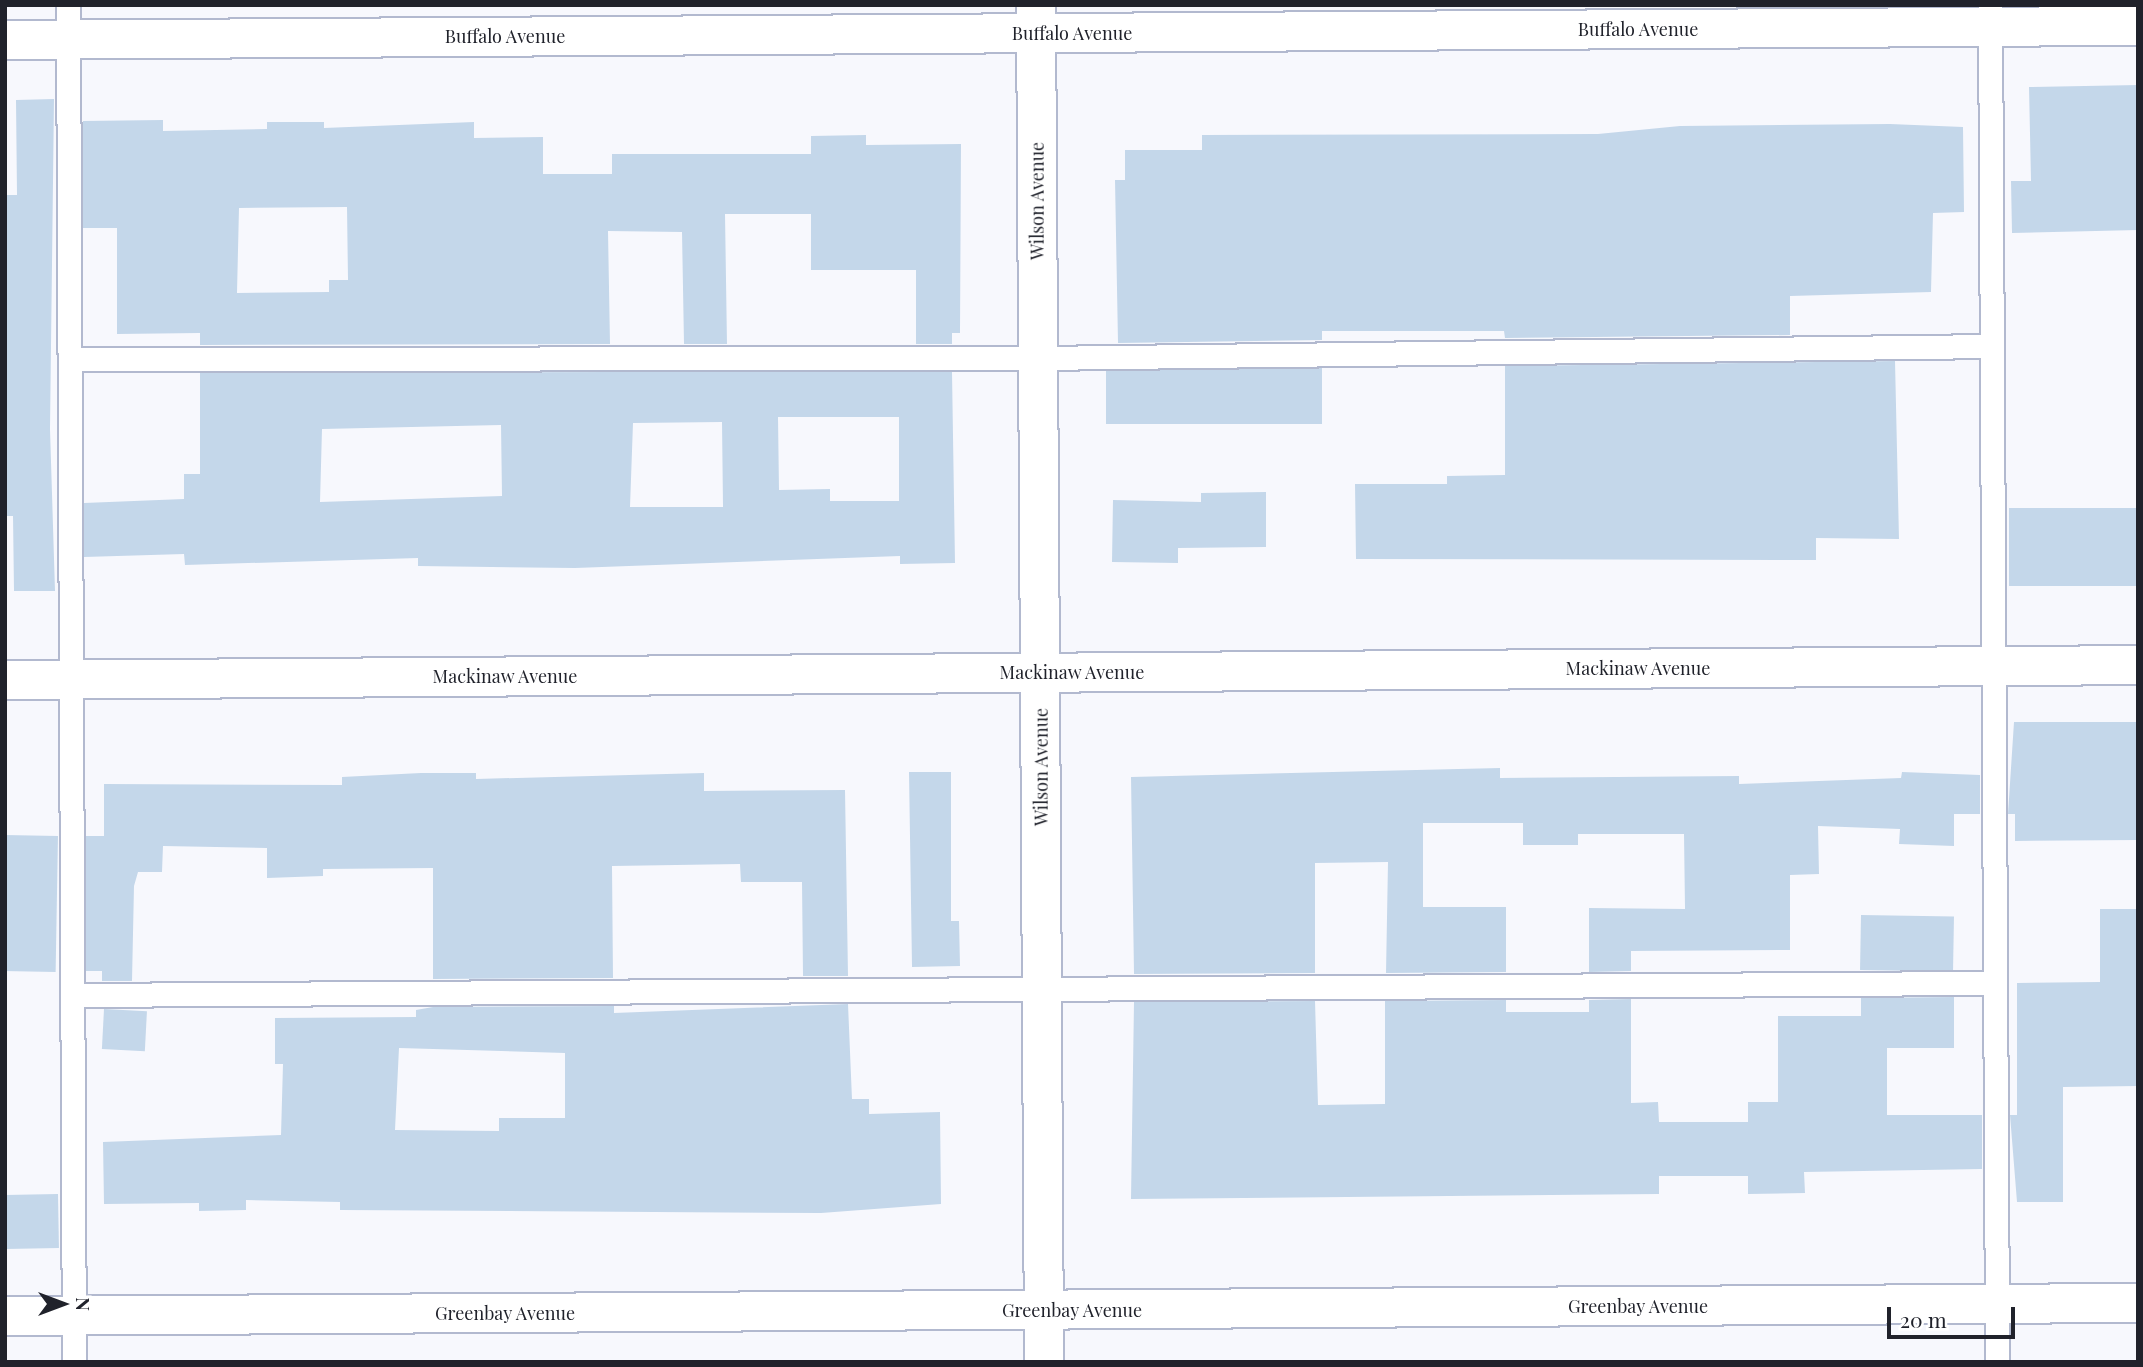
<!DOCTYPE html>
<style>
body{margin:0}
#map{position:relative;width:2143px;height:1367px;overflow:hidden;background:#f7f8fd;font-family:"Playfair Display",serif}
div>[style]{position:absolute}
.building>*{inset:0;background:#c4d7ea;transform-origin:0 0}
.roads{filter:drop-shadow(2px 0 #b2b9cf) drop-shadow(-2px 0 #b2b9cf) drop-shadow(0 2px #b2b9cf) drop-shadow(0 -2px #b2b9cf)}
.service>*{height:23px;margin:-11.5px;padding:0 11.5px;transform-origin:11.5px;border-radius:11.5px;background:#fff}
.minor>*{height:38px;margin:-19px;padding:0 19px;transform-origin:19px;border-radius:19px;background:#fff}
span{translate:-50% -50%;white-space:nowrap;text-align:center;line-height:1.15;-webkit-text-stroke:6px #fff;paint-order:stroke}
.street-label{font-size:18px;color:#20222b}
.frame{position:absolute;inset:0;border:7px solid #20222b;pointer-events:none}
.north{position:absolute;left:28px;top:1269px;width:70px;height:70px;-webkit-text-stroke:5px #fff;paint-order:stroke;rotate:90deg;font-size:19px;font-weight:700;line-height:28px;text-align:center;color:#20222b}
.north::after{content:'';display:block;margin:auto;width:24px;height:32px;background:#20222b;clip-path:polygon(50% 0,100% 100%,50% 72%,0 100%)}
.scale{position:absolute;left:1887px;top:1307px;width:128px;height:32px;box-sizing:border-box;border:4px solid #20222b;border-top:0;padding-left:9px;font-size:21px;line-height:24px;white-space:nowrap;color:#20222b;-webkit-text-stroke:5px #fff;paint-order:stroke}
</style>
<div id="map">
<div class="building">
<div style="clip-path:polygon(2138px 85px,2138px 230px,2012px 233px,2011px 181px,2031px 181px,2029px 87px)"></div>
<div style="clip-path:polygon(54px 99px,50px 429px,55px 591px,14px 591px,13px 516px,5px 516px,5px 195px,17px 195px,16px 100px)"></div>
<div style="clip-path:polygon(evenodd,163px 120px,163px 131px,267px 129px,267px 122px,324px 122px,324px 128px,474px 122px,474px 138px,543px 137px,543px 174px,612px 174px,612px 154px,811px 154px,811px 136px,866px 135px,866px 145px,961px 144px,960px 333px,952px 333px,952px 344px,916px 344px,916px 270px,811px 270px,811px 214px,725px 214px,727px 344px,684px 344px,682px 232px,608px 231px,610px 344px,200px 345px,200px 333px,117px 334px,117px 228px,83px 228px,83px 121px,163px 120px,347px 207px,348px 280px,329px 280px,329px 292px,237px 293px,239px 208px,347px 207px)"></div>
<div style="clip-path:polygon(1890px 124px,1963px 127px,1964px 212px,1933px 213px,1931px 292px,1790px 296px,1790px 335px,1505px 338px,1504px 331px,1322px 331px,1322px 340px,1118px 343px,1115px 180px,1125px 180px,1125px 150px,1202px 150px,1202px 135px,1598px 134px,1680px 126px)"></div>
<div style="clip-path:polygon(1895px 361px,1899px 539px,1816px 538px,1816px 560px,1356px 559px,1355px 484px,1447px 484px,1447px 476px,1505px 475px,1505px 366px)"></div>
<div style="left:1322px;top:368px;width:56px;height:216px;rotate:90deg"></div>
<div style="clip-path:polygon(evenodd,610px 372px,952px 372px,955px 563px,900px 564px,900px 556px,575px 568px,418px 566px,418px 558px,185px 565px,184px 554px,84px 557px,84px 503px,184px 499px,184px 474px,200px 474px,200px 373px,610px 372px,778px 417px,899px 417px,899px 501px,830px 501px,830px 489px,779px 490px,778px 417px,610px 372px,722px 422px,723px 507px,630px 507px,633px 423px,722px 422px,610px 372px,501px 425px,502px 496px,320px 502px,322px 429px,501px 425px)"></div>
<div style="clip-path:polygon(1266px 492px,1266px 547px,1178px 548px,1178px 563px,1112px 562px,1113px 500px,1201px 502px,1201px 493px)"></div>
<div style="left:2138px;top:508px;width:78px;height:129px;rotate:90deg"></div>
<div style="clip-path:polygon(2014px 722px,2138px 722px,2138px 840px,2015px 841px,2015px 814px,2008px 814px)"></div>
<div style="clip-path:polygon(1500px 768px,1500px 778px,1739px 776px,1739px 784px,1901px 778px,1902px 772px,1980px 775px,1980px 814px,1954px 814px,1954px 846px,1899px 844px,1900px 829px,1818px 826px,1819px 874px,1790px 875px,1790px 950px,1631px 951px,1631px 971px,1589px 972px,1589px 908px,1685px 909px,1684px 834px,1578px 834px,1578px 845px,1523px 845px,1523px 823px,1423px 823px,1423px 907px,1506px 907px,1506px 972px,1386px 973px,1388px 862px,1315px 863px,1315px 973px,1134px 974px,1131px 777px)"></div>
<div style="clip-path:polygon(909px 772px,951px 772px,951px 921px,959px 921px,960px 966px,912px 967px)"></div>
<div style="clip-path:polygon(421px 773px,476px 773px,476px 779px,704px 773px,704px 791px,845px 790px,848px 976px,803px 976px,802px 882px,741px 882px,740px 864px,612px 866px,613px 978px,433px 979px,433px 868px,323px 869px,323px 876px,267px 878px,267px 848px,163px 846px,162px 872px,138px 872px,134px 886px,132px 981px,102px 981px,102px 971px,86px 971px,86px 836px,104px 836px,104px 784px,342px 785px,342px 777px)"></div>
<div style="left:5px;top:835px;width:53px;height:136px;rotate:1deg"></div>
<div style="clip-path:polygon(2100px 909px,2138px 909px,2138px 1086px,2063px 1087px,2063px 1202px,2017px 1202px,2010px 1115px,2017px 1115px,2017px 983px,2100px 982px)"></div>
<div style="left:1861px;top:915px;width:93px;height:55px;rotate:1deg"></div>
<div style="clip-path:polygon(1954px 997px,1954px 1048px,1887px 1048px,1887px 1115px,1982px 1115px,1982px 1169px,1804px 1172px,1805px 1193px,1748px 1194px,1748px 1176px,1659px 1176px,1659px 1194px,1131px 1199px,1134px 1002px,1315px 1001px,1318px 1105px,1385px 1104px,1385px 1001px,1506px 1000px,1506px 1012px,1589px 1012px,1589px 1000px,1631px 999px,1631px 1103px,1658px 1102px,1659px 1122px,1748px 1122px,1748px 1102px,1778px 1102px,1778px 1016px,1861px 1016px,1861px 998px)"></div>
<div style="clip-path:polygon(evenodd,848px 1004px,852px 1099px,869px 1099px,869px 1114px,940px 1112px,941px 1204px,821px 1213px,340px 1210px,340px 1202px,246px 1200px,246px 1210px,199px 1211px,199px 1203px,104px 1204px,103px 1142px,281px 1135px,283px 1064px,275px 1064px,275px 1018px,416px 1017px,416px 1010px,433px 1007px,614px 1006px,614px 1013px,848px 1004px,399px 1048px,565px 1053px,565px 1118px,499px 1118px,499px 1131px,395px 1130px,399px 1048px)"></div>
<div style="left:104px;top:1009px;width:43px;height:40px;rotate:3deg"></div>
<div style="left:58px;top:1194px;width:54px;height:53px;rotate:89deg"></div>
</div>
<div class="roads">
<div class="service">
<div style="left:68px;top:5px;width:1357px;rotate:89.75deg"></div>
<div style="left:1990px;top:5px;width:1357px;rotate:89.7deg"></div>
<div style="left:70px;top:359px;width:968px;rotate:-0.06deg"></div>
<div style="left:1038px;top:358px;width:954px;rotate:-0.72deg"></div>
<div style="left:73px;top:995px;width:1922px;rotate:-0.36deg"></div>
</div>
<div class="minor">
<div style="left:1036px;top:5px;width:1357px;rotate:89.66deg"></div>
<div style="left:5px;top:40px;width:2133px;rotate:-0.38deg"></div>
<div style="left:5px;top:680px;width:2133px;rotate:-0.4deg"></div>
<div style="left:5px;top:1316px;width:2133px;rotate:-0.35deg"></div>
</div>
</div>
<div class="street-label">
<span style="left:1638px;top:29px">Buffalo Avenue</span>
<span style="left:1072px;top:33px">Buffalo Avenue</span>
<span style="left:505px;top:36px">Buffalo Avenue</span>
<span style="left:1037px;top:201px;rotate:-90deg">Wilson Avenue</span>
<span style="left:1638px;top:668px">Mackinaw Avenue</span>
<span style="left:1072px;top:672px">Mackinaw Avenue</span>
<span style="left:505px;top:676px">Mackinaw Avenue</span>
<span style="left:1041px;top:767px;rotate:-90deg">Wilson Avenue</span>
<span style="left:1638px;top:1306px">Greenbay Avenue</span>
<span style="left:1072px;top:1310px">Greenbay Avenue</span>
<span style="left:505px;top:1313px">Greenbay Avenue</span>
</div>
<div class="frame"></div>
<div class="north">N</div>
<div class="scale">20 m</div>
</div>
